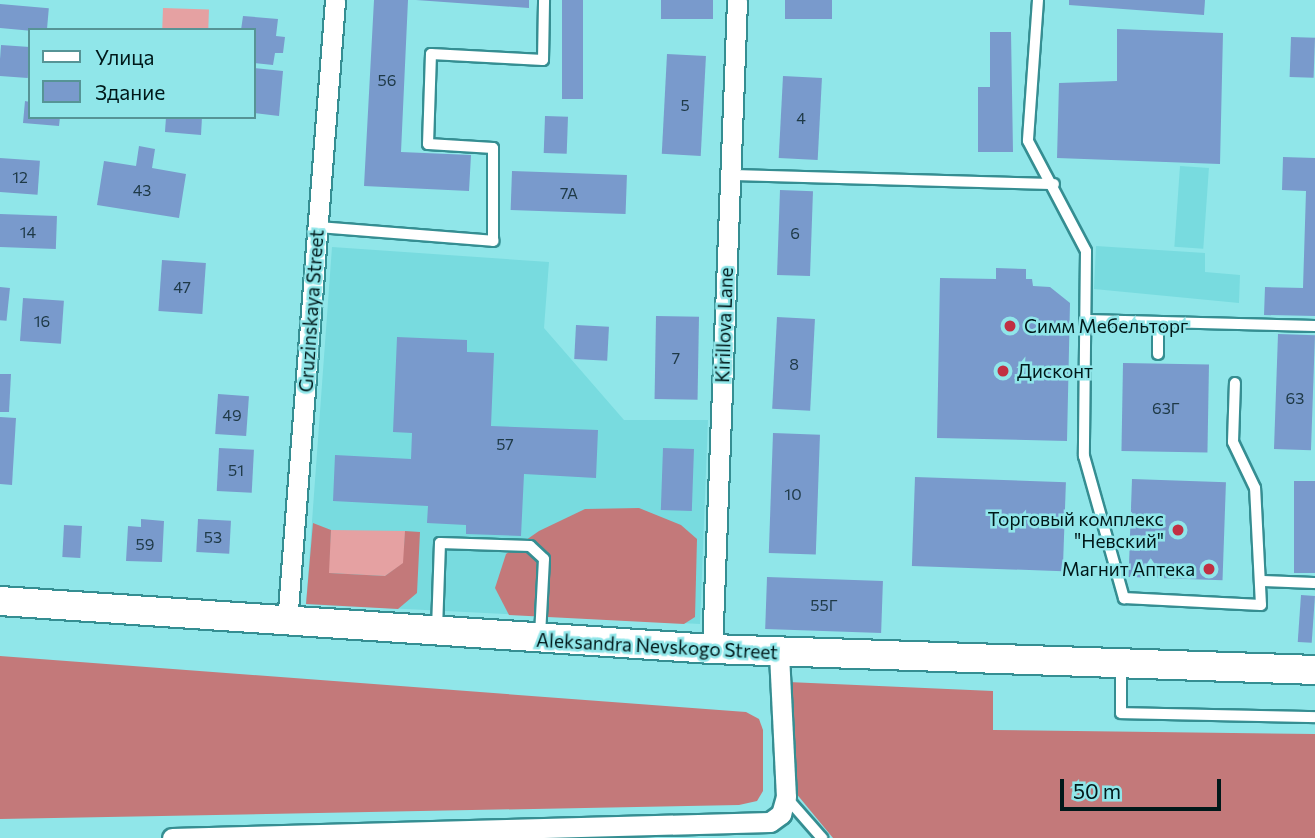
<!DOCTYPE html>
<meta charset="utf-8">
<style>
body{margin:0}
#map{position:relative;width:1315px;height:838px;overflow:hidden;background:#90e6e9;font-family:Commissioner,sans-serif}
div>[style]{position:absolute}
.built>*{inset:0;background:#78dbdf;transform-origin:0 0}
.green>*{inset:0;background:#e5a1a2;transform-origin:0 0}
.forest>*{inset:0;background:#c3797a}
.building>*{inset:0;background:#799acc;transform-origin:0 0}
.roads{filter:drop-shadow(2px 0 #358e92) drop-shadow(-2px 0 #358e92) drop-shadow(0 2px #358e92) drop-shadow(0 -2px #358e92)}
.service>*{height:10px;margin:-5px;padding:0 5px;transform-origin:5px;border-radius:5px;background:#fff}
.minor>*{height:19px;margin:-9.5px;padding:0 9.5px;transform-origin:9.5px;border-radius:9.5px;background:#fff}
.secondary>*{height:28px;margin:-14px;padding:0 14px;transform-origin:14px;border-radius:14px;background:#fff}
.dots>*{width:19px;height:19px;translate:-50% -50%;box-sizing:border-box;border:4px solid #90e6e9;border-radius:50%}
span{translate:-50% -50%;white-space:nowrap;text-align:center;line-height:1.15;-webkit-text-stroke:5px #90e6e9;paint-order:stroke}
.number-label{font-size:16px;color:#1e3946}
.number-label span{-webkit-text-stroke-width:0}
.street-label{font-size:19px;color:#00191a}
.poi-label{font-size:19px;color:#00191a}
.left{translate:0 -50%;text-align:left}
.right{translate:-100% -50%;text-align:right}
.legend{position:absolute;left:28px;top:28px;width:228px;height:91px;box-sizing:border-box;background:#90e6e9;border:2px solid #569496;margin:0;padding:9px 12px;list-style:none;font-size:21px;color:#00191a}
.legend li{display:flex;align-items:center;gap:14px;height:35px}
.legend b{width:35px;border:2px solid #569496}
.scale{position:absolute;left:1060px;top:779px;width:161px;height:32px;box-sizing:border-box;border:4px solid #00191a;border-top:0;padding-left:9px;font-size:21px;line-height:24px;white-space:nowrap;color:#00191a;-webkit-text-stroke:5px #90e6e9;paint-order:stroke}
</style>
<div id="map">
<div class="built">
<div style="left:1180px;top:166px;width:29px;height:81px;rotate:4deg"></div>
<div style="clip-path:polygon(1096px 246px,1205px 253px,1205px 272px,1240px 275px,1239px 303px,1094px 289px)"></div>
<div style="clip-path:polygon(332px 247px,549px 262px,544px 328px,624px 420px,708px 420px,700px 624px,306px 604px)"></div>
</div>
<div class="green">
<div style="left:163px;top:8px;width:46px;height:22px;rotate:2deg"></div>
<div style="clip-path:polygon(331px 530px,405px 531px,404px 563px,385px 576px,328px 573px)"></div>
</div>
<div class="forest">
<div style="clip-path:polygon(639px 508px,681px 525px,697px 539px,695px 617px,684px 624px,509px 615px,495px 588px,506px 554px,539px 531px,585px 509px)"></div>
<div style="clip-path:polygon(313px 523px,331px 530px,329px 573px,385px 576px,403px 563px,405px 531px,420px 532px,417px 593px,398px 609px,306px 604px)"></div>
<div style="clip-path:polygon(0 656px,746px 712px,759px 719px,763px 730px,763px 791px,757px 801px,739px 805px,0 819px)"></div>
<div style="clip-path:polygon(788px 682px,993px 691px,993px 730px,1315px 734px,1315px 838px,833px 838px,795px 792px)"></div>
</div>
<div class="building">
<div style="clip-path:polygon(374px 0,408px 0,401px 152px,471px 155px,469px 191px,364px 186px)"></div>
<div style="clip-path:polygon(416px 0,529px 0,529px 8px)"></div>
<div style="left:562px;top:0;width:21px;height:99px"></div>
<div style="left:661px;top:0;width:52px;height:19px"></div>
<div style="left:785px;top:0;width:47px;height:19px"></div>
<div style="clip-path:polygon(1069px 0,1205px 0,1204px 15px,1069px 5px)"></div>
<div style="left:0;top:4px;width:49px;height:24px;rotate:5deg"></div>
<div style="clip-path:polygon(243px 16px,278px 19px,276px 36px,285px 37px,283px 53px,275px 53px,273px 65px,254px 63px,254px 30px,241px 30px)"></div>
<div style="clip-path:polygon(1117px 29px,1223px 33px,1220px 164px,1057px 158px,1059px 83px,1117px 81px)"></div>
<div style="clip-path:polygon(990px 32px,1011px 32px,1013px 152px,978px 152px,978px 87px,990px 87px)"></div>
<div style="left:1291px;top:37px;width:24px;height:40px;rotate:2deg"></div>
<div style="left:1px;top:45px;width:29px;height:31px;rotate:4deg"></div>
<div style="left:667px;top:54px;width:39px;height:100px;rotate:3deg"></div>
<div style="clip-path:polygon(254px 68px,283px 71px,279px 116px,254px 113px)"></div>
<div style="left:783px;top:76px;width:39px;height:82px;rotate:3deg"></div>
<div style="clip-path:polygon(25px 101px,30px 102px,30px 117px,60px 117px,59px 126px,23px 123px)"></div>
<div style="left:545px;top:116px;width:23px;height:37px;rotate:2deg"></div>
<div style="clip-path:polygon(166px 117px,202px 117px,201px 135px,165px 132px)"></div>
<div style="clip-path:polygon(139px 146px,155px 149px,152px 168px,186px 174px,179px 218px,97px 205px,104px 161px,136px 166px)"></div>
<div style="clip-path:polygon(1283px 157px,1315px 158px,1315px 316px,1264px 315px,1265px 287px,1303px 288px,1306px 191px,1282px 190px)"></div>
<div style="left:0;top:158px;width:40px;height:34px;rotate:4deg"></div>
<div style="left:512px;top:171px;width:115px;height:39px;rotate:2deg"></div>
<div style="left:780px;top:190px;width:33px;height:85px;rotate:2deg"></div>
<div style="left:0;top:214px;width:57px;height:33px;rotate:2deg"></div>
<div style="left:162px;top:260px;width:44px;height:51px;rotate:4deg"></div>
<div style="clip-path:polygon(996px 268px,1026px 269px,1026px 279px,1032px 279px,1033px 286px,1050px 287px,1070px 303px,1067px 441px,937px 438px,940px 278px,996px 279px)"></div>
<div style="left:0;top:287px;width:10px;height:33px;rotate:6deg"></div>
<div style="left:23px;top:298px;width:41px;height:43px;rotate:4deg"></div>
<div style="left:656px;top:316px;width:43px;height:83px;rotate:1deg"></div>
<div style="left:777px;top:317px;width:38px;height:92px;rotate:3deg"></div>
<div style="left:576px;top:325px;width:33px;height:34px;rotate:3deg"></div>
<div style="left:1278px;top:334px;width:37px;height:115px;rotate:2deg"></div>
<div style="clip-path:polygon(397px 337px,467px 340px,467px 352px,494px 353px,491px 426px,598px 430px,596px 478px,524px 474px,521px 536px,466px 534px,466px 525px,427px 523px,428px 506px,333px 501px,335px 455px,411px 459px,412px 433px,393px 432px)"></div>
<div style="left:1123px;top:363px;width:86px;height:88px;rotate:1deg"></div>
<div style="clip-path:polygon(0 374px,11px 374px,9px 412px,0 412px)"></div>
<div style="left:218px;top:394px;width:31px;height:40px;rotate:4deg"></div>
<div style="clip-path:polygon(0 417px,16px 418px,12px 485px,0 484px)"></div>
<div style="left:773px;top:433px;width:47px;height:120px;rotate:2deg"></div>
<div style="left:219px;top:448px;width:35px;height:43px;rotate:3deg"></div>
<div style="left:663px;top:448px;width:31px;height:62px;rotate:2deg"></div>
<div style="left:915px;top:477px;width:151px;height:89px;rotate:2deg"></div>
<div style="left:1132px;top:479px;width:94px;height:98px;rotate:2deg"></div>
<div style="left:1294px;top:481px;width:21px;height:92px"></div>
<div style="clip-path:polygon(141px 519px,164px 521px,162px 562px,126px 561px,128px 526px,141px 527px)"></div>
<div style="left:198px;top:519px;width:33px;height:33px;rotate:3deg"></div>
<div style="left:64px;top:525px;width:18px;height:32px;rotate:3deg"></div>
<div style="left:767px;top:577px;width:116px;height:52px;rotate:2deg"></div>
<div style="left:1301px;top:595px;width:14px;height:47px;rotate:4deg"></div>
</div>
<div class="roads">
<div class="service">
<div style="left:1038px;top:0;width:141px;rotate:94.1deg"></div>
<div style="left:1028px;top:141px;width:124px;rotate:62.2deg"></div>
<div style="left:1086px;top:251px;width:205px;rotate:90.6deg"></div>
<div style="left:1084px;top:456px;width:148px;rotate:74.3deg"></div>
<div style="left:1124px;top:598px;width:137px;rotate:2.9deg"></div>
<div style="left:1261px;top:605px;width:117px;rotate:-92.9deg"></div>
<div style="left:1255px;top:488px;width:51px;rotate:-115.6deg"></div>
<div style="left:1233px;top:442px;width:59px;rotate:-88.1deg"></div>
<div style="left:730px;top:175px;width:324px;rotate:1.6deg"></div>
<div style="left:317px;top:227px;width:177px;rotate:4.5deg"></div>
<div style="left:493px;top:241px;width:93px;rotate:-90deg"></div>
<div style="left:493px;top:148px;width:65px;rotate:-176.5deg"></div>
<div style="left:428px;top:144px;width:90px;rotate:-88.1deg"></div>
<div style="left:431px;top:54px;width:112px;rotate:3.1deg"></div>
<div style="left:543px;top:60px;width:60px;rotate:-89deg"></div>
<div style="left:1086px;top:320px;width:229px;rotate:1.5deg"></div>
<div style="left:1158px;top:322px;width:32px;rotate:90deg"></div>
<div style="left:1262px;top:581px;width:53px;rotate:2.2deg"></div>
<div style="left:437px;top:629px;width:86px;rotate:-88deg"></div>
<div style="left:440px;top:543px;width:90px;rotate:1.9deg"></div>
<div style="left:530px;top:546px;width:19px;rotate:43deg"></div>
<div style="left:544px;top:559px;width:77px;rotate:93deg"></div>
<div style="left:1121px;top:666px;width:47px;rotate:90deg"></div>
<div style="left:1121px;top:713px;width:194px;rotate:1.2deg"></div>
<div style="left:786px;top:797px;width:55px;rotate:48.7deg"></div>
</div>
<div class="minor">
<div style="left:287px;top:623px;width:625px;rotate:-85.59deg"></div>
<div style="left:712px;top:649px;width:649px;rotate:-87.79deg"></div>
<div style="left:172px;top:838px;width:598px;rotate:-1.53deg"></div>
<div style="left:770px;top:822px;width:14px;rotate:-36deg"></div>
<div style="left:781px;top:814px;width:18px;rotate:-74deg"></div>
<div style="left:786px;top:797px;width:145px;rotate:-92.8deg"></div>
</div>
<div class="secondary">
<div style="left:0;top:601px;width:714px;rotate:3.86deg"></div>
<div style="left:712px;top:649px;width:603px;rotate:1.99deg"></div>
</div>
</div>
<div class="dots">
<div style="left:1010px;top:326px;background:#c13043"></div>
<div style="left:1003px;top:371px;background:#c13043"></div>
<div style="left:1178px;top:530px;background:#c13043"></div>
<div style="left:1209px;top:569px;background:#c13043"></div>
</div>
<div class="number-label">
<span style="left:387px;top:80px">56</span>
<span style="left:685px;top:105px">5</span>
<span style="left:801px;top:118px">4</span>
<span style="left:20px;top:177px">12</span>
<span style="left:142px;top:190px">43</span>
<span style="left:569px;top:193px">7А</span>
<span style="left:28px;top:232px">14</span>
<span style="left:795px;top:233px">6</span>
<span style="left:182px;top:287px">47</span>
<span style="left:42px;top:321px">16</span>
<span style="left:676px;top:358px">7</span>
<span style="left:794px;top:364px">8</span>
<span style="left:1295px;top:398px">63</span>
<span style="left:1166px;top:408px">63Г</span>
<span style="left:232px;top:415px">49</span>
<span style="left:505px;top:444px">57</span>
<span style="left:236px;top:470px">51</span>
<span style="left:793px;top:494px">10</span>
<span style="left:213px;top:537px">53</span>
<span style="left:145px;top:544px">59</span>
<span style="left:824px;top:605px">55Г</span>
</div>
<div class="street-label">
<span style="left:311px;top:311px;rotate:-86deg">Gruzinskaya Street</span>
<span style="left:724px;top:325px;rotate:-88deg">Kirillova Lane</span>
<span style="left:657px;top:646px;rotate:3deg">Aleksandra Nevskogo Street</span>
</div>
<div class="poi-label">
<span class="left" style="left:1024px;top:326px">Симм Мебельторг</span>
<span class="left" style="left:1017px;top:371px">Дисконт</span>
<span class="right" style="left:1164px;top:530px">Торговый комплекс<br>"Невский"</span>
<span class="right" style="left:1195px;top:569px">Магнит Аптека</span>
</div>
<ul class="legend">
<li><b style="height:9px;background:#fff"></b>Улица</li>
<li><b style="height:19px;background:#799acc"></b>Здание</li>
</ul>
<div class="scale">50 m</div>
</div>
